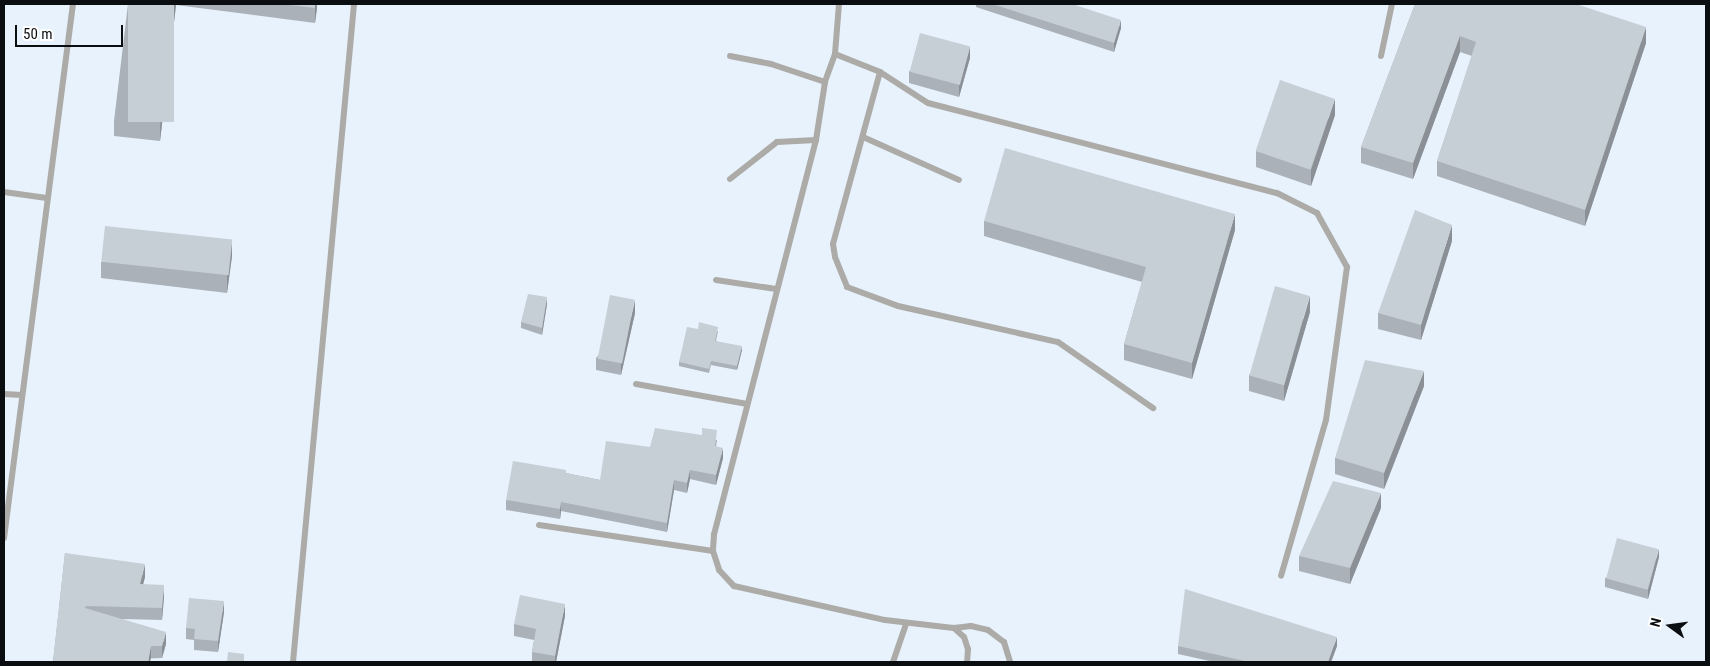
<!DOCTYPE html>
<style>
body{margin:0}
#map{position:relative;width:1710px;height:666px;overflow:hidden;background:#f5fafe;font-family:"Roboto Condensed",sans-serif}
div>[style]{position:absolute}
.built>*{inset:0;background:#e7f2fd;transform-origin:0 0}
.service>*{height:6px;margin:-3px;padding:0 3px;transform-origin:3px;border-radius:3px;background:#acaba7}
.wall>*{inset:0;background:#aab1b8}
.shaded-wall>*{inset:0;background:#8b9096}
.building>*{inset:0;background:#c6ced6;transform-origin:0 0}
span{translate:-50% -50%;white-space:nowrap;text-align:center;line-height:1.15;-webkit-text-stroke:4.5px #fff;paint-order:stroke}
.frame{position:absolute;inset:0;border:5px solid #0b0e10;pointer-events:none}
.north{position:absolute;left:1645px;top:601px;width:50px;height:50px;-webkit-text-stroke:4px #fff;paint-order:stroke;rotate:284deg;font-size:14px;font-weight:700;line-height:20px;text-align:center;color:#0b0e10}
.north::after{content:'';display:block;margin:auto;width:18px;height:22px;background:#0b0e10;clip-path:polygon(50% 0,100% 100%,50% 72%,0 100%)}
.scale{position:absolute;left:15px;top:25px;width:108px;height:22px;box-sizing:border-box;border:2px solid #0b0e10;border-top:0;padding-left:6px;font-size:15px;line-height:18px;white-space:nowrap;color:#0b0e10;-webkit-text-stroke:4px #fff;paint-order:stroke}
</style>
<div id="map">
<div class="built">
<div style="left:4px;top:4px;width:1702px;height:658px"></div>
</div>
<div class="service">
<div style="left:839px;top:4px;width:50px;rotate:94.6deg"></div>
<div style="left:835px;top:54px;width:30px;rotate:110deg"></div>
<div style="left:825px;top:82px;width:59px;rotate:98.8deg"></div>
<div style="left:816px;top:140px;width:408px;rotate:104.5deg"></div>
<div style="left:714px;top:535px;width:16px;rotate:94deg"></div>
<div style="left:713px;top:551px;width:20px;rotate:72deg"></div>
<div style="left:719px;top:570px;width:22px;rotate:47deg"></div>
<div style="left:734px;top:586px;width:155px;rotate:12.7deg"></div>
<div style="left:885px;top:620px;width:69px;rotate:6.6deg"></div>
<div style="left:954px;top:628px;width:13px;rotate:42deg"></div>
<div style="left:964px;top:637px;width:13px;rotate:72deg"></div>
<div style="left:968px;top:649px;width:13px;rotate:94deg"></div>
<div style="left:835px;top:54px;width:48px;rotate:21.8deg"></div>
<div style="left:880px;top:72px;width:57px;rotate:32.9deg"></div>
<div style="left:928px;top:103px;width:360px;rotate:14.5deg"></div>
<div style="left:1277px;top:193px;width:45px;rotate:26.6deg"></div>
<div style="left:1317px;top:213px;width:62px;rotate:60.9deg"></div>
<div style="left:1347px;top:267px;width:154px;rotate:97.8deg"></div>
<div style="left:1326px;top:420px;width:162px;rotate:106.1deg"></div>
<div style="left:730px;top:56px;width:42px;rotate:11deg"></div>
<div style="left:771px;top:64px;width:57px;rotate:18.4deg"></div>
<div style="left:1381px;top:56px;width:53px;rotate:-78.1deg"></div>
<div style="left:880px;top:72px;width:178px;rotate:105.3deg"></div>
<div style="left:833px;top:244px;width:13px;rotate:81deg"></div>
<div style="left:835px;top:257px;width:32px;rotate:68deg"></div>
<div style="left:847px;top:287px;width:54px;rotate:20.4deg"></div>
<div style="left:898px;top:306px;width:164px;rotate:12.7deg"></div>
<div style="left:1058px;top:342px;width:116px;rotate:34.8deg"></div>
<div style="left:863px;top:137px;width:105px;rotate:24.1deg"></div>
<div style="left:730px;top:179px;width:60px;rotate:-38.2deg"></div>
<div style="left:777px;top:142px;width:39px;rotate:-3deg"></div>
<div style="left:4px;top:192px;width:43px;rotate:7.9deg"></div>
<div style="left:716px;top:280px;width:61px;rotate:8.5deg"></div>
<div style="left:636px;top:384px;width:113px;rotate:10.2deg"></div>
<div style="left:4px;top:394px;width:18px;rotate:3deg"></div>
<div style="left:539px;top:525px;width:176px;rotate:8.5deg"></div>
<div style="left:4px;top:538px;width:538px;rotate:-82.64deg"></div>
<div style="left:954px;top:628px;width:17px;rotate:-7deg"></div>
<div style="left:971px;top:626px;width:17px;rotate:13deg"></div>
<div style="left:988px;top:630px;width:20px;rotate:37deg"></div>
<div style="left:1004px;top:642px;width:21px;rotate:73deg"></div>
<div style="left:293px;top:662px;width:661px;rotate:-84.7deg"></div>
<div style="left:893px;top:662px;width:40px;rotate:-71.1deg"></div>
</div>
<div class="wall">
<div style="clip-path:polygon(128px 4px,317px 4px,317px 8px,315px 23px,176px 5px,160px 141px,114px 136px,114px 121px)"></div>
<div style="clip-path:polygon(976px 4px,1072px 4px,1121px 28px,1114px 52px,976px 7px)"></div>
<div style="clip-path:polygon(1415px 4px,1646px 43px,1585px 226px,1437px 176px,1437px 161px,1472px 56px,1460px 52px,1413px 179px,1361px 163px,1361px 147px)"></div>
<div style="clip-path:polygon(970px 58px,959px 97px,909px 83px,909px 71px)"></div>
<div style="clip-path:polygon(1335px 115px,1311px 186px,1256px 167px,1256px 151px)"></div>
<div style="clip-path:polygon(984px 221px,1235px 230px,1192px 379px,1124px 360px,1124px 344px,1142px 282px,984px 236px)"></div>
<div style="clip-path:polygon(1452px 241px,1421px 340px,1378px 329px,1378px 313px)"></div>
<div style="clip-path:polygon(232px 256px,227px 293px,101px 278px,101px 262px)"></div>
<div style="clip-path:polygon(547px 304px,542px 335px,521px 328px,521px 322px)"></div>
<div style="clip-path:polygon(1310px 312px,1284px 401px,1249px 391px,1249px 375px)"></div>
<div style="clip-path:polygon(635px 313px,621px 375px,596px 370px,596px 358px)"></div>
<div style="clip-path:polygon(698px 329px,718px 331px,716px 341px,742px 350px,737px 370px,711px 365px,709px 373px,679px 366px,679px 362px)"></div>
<div style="clip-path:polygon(1424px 386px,1384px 489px,1335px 474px,1335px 458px)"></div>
<div style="clip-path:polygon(702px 435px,717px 440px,716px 447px,723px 458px,716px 485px,690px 479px,687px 493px,674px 490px,667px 532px,561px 511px,560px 519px,506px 510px,506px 500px,566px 473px,600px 480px,650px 447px)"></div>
<div style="clip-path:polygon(1381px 508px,1350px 584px,1299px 571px,1299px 556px)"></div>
<div style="clip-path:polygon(65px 553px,145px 577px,143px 584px,164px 597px,162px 620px,122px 619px,166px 644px,162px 658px,53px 662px)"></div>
<div style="clip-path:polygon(1659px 557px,1648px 599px,1605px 587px,1605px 578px)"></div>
<div style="clip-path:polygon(224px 612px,218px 652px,194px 650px,194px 640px,186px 639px,186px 628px)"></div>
<div style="clip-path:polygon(565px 616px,556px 662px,532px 662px,532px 652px,534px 640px,514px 636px,514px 624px)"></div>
<div style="clip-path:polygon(1178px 646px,1337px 646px,1331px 662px,1214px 662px,1178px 654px)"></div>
</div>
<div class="shaded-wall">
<div style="clip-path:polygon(174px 4px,176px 4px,176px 5px,160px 141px,160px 126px)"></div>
<div style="clip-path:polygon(315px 4px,317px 4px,317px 8px,315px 23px)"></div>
<div style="clip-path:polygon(1121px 20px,1121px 28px,1114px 52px,1114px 43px)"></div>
<div style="clip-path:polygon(1646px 27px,1646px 43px,1585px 226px,1585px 210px)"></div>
<div style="clip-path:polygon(1460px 36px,1460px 52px,1413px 179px,1413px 163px)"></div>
<div style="clip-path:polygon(970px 46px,970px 58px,959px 97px,959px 85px)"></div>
<div style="clip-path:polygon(1335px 99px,1335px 115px,1311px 186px,1311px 170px)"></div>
<div style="clip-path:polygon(1235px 214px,1235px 230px,1192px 379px,1192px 363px)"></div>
<div style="clip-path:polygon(1452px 225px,1452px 241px,1421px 340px,1421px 325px)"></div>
<div style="clip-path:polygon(232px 240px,232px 256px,227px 293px,227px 277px)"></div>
<div style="clip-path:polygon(1310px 296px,1310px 312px,1284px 401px,1284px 386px)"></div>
<div style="clip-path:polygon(547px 297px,547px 304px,542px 335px,542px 328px)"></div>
<div style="clip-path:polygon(635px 300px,635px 313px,621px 375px,621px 363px)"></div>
<div style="clip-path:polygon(742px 346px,742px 350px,737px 370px,737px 366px)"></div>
<div style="clip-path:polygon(1424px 371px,1424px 386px,1384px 489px,1384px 473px)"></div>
<div style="clip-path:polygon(723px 448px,723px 458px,716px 485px,716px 475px)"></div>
<div style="clip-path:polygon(690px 470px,690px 479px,687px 493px,687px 483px)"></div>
<div style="clip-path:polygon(674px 480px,674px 490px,667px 532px,667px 523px)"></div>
<div style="clip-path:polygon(1381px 493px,1381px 508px,1350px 584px,1350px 568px)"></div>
<div style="clip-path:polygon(561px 502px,561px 511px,560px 519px,560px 509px)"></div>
<div style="clip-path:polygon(1659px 549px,1659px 557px,1648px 599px,1648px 590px)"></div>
<div style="clip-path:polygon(145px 564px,145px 577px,140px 597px,140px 584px)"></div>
<div style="clip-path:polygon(164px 585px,164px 597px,162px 620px,162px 608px)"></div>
<div style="clip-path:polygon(224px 601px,224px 612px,218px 652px,218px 641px)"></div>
<div style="clip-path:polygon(565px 604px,565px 616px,556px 662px,555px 662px,555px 656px)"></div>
<div style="clip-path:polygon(166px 632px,166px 644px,162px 658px,162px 646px)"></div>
<div style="clip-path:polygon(1337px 637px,1337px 646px,1331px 662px,1328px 662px)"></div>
<div style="clip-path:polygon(151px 646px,151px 658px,150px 662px,148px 662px)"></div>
</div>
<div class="building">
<div style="left:128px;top:4px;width:46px;height:118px"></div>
<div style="clip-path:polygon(281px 4px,315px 4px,315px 8px)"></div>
<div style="clip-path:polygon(992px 4px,1072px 4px,1121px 20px,1114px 43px)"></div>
<div style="clip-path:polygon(1415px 4px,1576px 4px,1646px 27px,1585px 210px,1437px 161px,1476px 42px,1460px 36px,1413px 163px,1361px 147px)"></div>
<div style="left:920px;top:33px;width:52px;height:40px;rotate:15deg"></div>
<div style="left:1280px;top:80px;width:58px;height:75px;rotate:19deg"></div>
<div style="clip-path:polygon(1005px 148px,1235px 214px,1192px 363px,1124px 344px,1146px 267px,984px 221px)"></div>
<div style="clip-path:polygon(1415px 210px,1452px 225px,1421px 325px,1378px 313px)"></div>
<div style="left:105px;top:226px;width:128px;height:36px;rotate:6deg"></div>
<div style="left:1275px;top:286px;width:36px;height:93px;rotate:16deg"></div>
<div style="clip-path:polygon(528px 294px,547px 297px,542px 328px,521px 322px)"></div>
<div style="left:610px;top:295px;width:25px;height:65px;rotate:11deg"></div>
<div style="clip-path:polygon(699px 322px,718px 327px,715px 341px,742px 346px,737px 366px,711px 361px,709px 369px,679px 362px,687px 327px,698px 329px)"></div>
<div style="clip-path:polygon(1365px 360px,1424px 371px,1384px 473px,1335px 458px)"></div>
<div style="clip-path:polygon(655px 428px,702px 435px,702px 428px,717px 430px,715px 446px,723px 448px,716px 475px,690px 470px,687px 483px,674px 480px,667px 523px,561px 502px,560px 509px,506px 500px,513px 461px,566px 470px,566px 473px,600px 480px,606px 441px,650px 447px)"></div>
<div style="clip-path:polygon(1333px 481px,1381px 493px,1350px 568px,1299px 556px)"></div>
<div style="left:1617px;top:538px;width:43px;height:42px;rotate:15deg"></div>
<div style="clip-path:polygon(65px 553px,145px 564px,140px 584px,164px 585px,162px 608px,86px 606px,85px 608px,166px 632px,162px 646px,151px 646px,148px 662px,53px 662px)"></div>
<div style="clip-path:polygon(1185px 589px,1337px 637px,1328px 662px,1249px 662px,1178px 646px)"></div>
<div style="clip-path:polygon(520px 595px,565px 604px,555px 656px,532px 652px,536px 629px,514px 624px)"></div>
<div style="clip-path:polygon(189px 598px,224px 601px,218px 641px,194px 639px,195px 629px,186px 628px)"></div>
<div style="clip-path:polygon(228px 652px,244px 654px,244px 662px,227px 662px)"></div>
</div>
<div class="frame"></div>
<div class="north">N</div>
<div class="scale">50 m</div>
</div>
